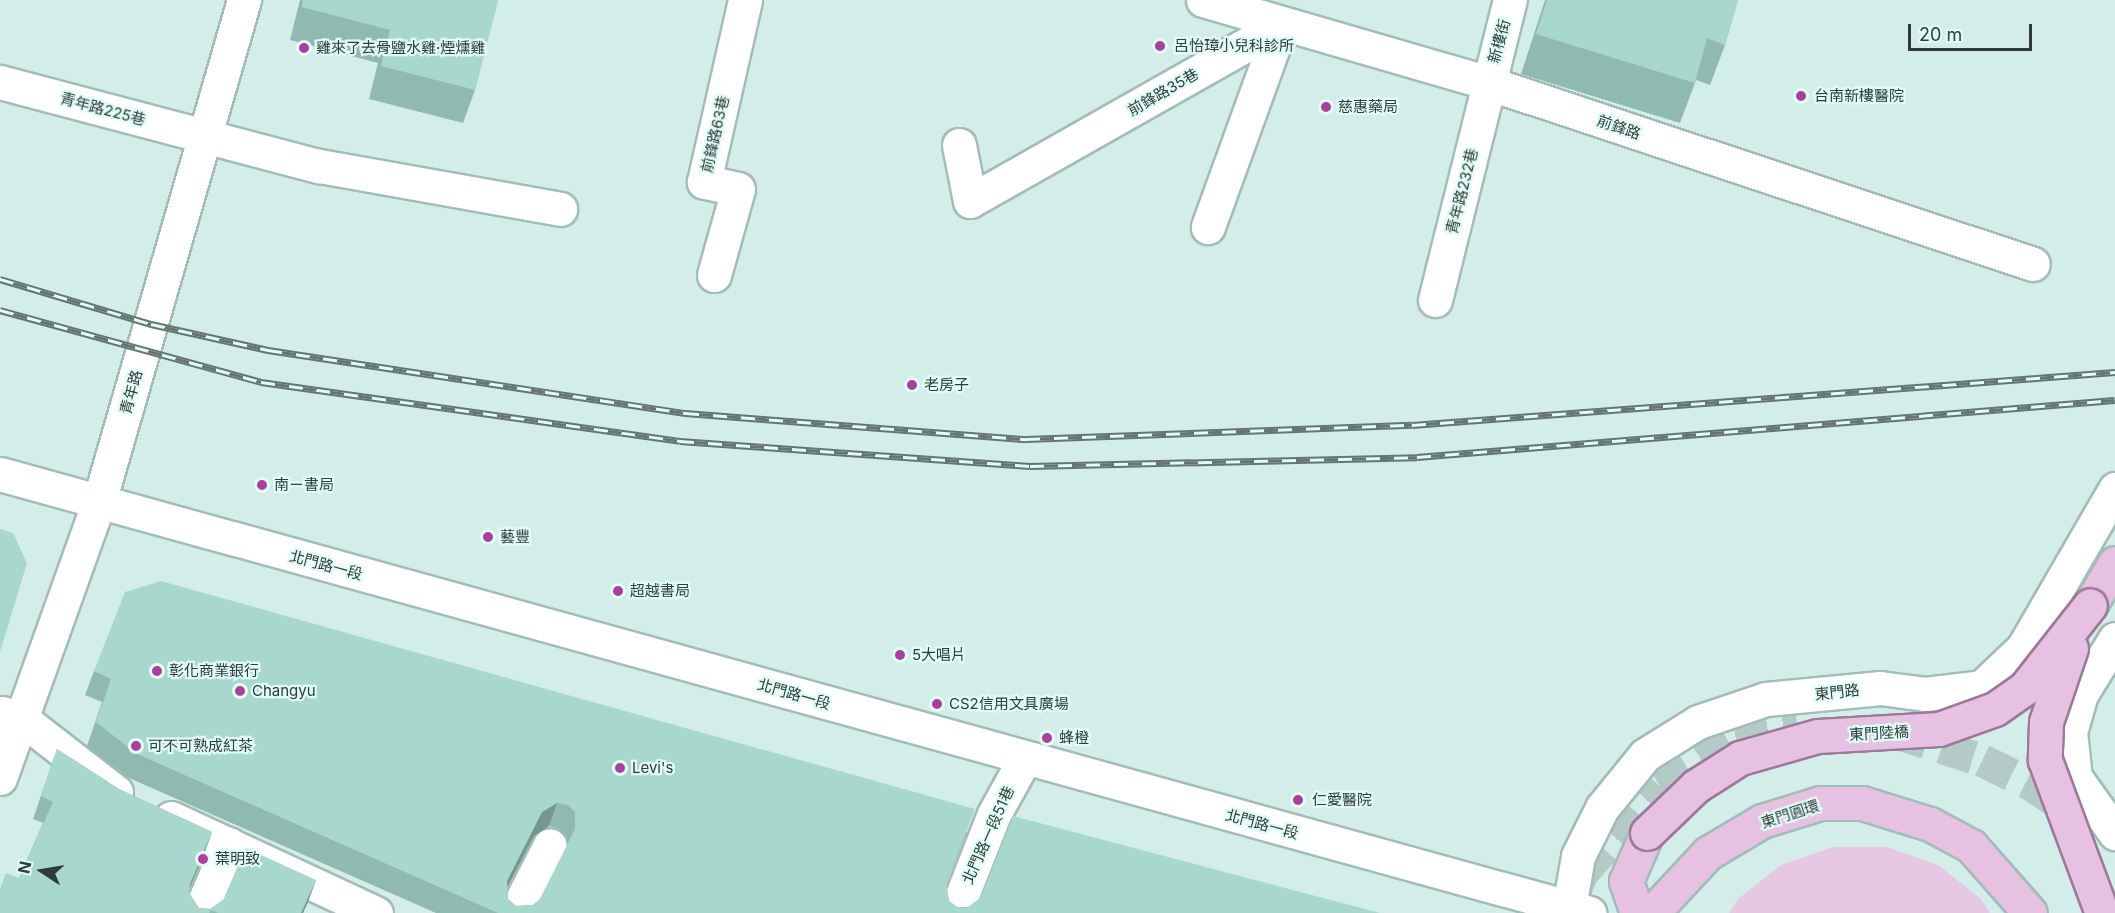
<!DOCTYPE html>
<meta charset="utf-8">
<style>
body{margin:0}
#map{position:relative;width:2115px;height:913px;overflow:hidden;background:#d3eee9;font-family:Inter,"Noto Sans TC",sans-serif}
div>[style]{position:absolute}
.green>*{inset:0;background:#e7c8e2}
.minor-tunnel>*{height:33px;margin-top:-16.5px;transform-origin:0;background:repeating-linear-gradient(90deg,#b3cac6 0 33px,transparent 0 49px)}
.roads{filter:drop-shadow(2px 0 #a2bdb8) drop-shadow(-2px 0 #a2bdb8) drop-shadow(0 2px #a2bdb8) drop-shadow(0 -2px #a2bdb8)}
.minor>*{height:33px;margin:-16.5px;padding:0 16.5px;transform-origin:16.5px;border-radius:16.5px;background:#fff}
.major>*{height:33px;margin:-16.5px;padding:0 16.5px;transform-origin:16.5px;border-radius:16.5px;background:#e6c1e1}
.rail>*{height:7px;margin-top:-3.5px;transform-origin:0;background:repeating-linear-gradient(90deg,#e0fcf6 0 14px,#657572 0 28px);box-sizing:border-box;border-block:2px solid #657572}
.bridges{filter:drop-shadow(2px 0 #9c789a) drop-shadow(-2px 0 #9c789a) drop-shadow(0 2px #9c789a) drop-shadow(0 -2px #9c789a)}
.major-bridge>*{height:33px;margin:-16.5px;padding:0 16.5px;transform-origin:16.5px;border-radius:16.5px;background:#e6c1e1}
.wall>*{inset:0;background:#90b9b1}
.shaded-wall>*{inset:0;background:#769690}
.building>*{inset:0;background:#a8d7ce}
.dots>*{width:16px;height:16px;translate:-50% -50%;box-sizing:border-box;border:3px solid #e0fcf6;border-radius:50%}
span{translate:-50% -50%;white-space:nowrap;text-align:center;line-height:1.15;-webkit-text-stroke:4.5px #e0fcf6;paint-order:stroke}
.street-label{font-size:15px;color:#313c3a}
.poi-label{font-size:15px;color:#313c3a}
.left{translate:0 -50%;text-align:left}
.north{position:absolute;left:12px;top:841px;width:60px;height:60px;-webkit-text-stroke:4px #e0fcf6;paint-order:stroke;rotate:282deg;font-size:16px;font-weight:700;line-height:24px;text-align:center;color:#313c3a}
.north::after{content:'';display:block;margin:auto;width:21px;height:27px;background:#313c3a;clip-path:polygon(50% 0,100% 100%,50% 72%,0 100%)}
.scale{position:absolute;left:1908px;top:24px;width:124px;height:27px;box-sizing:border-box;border:3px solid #313c3a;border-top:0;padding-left:8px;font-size:18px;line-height:21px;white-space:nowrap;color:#313c3a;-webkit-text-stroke:4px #e0fcf6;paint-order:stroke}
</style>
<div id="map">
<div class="green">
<div style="clip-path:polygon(1833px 847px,1887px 847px,1938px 865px,1980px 898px,1990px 913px,1729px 913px,1739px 898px,1781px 865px)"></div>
</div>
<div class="minor-tunnel">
<div style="left:1895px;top:732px;width:91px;rotate:17.8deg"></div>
<div style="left:1982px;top:760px;width:55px;rotate:26.1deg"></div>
<div style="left:2031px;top:784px;width:32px;rotate:34deg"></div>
<div style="left:2058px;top:802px;width:22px;rotate:63deg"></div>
<div style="left:1573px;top:896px;width:25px;rotate:-69deg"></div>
<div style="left:1582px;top:873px;width:117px;rotate:-48.1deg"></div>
<div style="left:1660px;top:786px;width:89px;rotate:-31.2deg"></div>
<div style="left:1736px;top:740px;width:63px;rotate:-9.2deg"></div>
</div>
<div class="roads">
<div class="minor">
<div style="left:1203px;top:0;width:297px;rotate:16.2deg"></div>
<div style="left:1488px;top:83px;width:574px;rotate:18.37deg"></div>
<div style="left:0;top:82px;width:330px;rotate:14.8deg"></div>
<div style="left:319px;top:166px;width:245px;rotate:10.1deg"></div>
<div style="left:959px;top:145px;width:57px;rotate:78.9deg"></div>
<div style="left:970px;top:201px;width:357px;rotate:-29.5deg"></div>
<div style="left:1281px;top:25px;width:215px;rotate:109.9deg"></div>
<div style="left:714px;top:275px;width:89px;rotate:-74.4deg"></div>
<div style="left:738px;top:189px;width:35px;rotate:-168deg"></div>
<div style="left:704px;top:182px;width:187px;rotate:-77.3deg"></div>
<div style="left:1435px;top:300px;width:309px;rotate:-76deg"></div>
<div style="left:0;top:474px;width:1649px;rotate:15.44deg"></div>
<div style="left:2115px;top:639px;width:65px;rotate:121.7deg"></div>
<div style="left:2081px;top:694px;width:40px;rotate:106deg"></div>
<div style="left:2070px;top:732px;width:45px;rotate:83.7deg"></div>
<div style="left:2075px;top:777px;width:69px;rotate:54.5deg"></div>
<div style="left:2px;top:713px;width:21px;rotate:17deg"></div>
<div style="left:22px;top:719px;width:119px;rotate:37.8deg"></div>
<div style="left:0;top:778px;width:293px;rotate:-70.3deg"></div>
<div style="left:99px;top:502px;width:523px;rotate:-73.89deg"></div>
<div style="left:171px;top:818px;width:226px;rotate:24.9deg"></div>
<div style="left:199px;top:913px;width:75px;rotate:-66.5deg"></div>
<div style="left:515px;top:913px;width:76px;rotate:-62.8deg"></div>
<div style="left:955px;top:913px;width:106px;rotate:-68.5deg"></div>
<div style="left:994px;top:814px;width:64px;rotate:-61deg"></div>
<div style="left:1568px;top:913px;width:58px;rotate:-80deg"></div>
<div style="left:1578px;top:856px;width:54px;rotate:-63.4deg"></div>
<div style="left:1602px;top:808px;width:68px;rotate:-50.9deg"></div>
<div style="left:1645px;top:755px;width:62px;rotate:-31.9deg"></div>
<div style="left:1698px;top:722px;width:72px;rotate:-18.7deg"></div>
<div style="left:1766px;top:699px;width:115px;rotate:-5.5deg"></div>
<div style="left:1880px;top:688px;width:45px;rotate:7.6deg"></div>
<div style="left:1925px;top:694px;width:57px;rotate:-7deg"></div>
<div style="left:1982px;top:687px;width:57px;rotate:-43.6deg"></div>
<div style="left:2023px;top:648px;width:184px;rotate:-59.9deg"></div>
</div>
<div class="major">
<div style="left:2090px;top:605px;width:49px;rotate:-59.2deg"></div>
<div style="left:1637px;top:913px;width:34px;rotate:-109deg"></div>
<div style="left:1626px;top:881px;width:52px;rotate:-66.4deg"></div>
<div style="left:1652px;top:913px;width:82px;rotate:-47deg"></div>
<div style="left:1708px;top:853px;width:63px;rotate:-30.7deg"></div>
<div style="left:1762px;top:821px;width:61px;rotate:-17.2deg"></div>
<div style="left:1820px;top:803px;width:42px"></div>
<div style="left:1862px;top:803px;width:71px;rotate:17.2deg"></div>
<div style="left:1930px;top:824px;width:47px;rotate:28.2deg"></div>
<div style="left:1971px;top:846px;width:89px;rotate:48.6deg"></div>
</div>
</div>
<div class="rail">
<div style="left:0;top:279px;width:158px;rotate:16.6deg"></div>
<div style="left:151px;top:324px;width:120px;rotate:12.5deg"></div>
<div style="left:268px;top:350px;width:422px;rotate:8.6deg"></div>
<div style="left:685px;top:413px;width:342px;rotate:4.4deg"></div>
<div style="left:1026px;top:439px;width:386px;rotate:-2.1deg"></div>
<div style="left:1412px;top:425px;width:705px;rotate:-4.31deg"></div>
<div style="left:0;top:310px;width:271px;rotate:15.4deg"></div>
<div style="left:261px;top:382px;width:423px;rotate:8deg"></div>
<div style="left:680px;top:441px;width:351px;rotate:4.1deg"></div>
<div style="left:1030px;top:466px;width:387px;rotate:-1.3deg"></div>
<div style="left:1417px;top:457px;width:700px;rotate:-4.67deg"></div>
</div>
<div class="bridges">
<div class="major-bridge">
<div style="left:2071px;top:648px;width:78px;rotate:108.7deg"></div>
<div style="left:2046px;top:722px;width:38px;rotate:92deg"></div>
<div style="left:2045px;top:760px;width:163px;rotate:69.6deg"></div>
<div style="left:1647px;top:833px;width:68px;rotate:-43.8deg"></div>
<div style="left:1696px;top:786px;width:52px;rotate:-32.5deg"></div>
<div style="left:1740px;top:758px;width:81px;rotate:-15.8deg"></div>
<div style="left:1818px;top:736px;width:121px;rotate:-3.3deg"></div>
<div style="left:1939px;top:729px;width:59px;rotate:-19.7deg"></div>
<div style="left:1995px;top:709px;width:37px;rotate:-35deg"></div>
<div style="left:2025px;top:688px;width:105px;rotate:-51.9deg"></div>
</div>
</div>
<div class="wall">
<div style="clip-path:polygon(300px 0,498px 0,475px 90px,463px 123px,369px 99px,378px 63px,290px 40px)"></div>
<div style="clip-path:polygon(1545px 0,1738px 0,1725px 45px,1710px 85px,1696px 80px,1680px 123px,1521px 74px)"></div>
<div style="clip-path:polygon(evenodd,94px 671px,967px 832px,946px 884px,949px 901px,957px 907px,1380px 913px,436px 913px,129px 778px,87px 746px,102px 702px,85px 695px,94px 671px,549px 826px,559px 829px,566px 835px,567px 847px,540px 899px,533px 905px,516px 906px,508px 899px,507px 888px,534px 836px,549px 826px)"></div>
<div style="clip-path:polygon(57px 749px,119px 789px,212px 832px,204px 854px,189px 889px,189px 893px,199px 908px,210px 909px,316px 880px,303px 913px,0 913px,19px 878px,43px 823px,33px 819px)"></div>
</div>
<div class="shaded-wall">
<div style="clip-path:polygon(557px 803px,549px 826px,534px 836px,498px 905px,507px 881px,542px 812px)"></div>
<div style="clip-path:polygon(212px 832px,204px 854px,182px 906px,190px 884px)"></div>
<div style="clip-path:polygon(316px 880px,308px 902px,303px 913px,301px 913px)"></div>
</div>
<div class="building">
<div style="clip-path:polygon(303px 0,498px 0,475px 90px,381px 66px,390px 30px,302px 7px)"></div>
<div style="clip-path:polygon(1547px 0,1738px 0,1725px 45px,1707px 38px,1695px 83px,1536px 34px)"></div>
<div style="clip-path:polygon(0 529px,13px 533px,27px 563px,0 652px)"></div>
<div style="clip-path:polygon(evenodd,161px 581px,975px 809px,946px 883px,949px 901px,957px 907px,967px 908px,981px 897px,1013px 816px,1380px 913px,498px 913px,137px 754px,96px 722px,111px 679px,94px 671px,125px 592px,161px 581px,557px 803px,568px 805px,575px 812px,575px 829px,540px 899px,533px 905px,516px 906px,508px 899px,507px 881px,542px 812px,557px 803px)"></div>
<div style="clip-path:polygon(57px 749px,119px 789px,212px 832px,190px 884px,189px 893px,199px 908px,210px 909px,224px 899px,246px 848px,316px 880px,301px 913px,218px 913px,211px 910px,209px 913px,0 913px,0 889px,6px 873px,19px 878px,53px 802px,41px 796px)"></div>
</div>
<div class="dots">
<div style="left:1160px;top:46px;background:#aa3f9f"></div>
<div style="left:304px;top:48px;background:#aa3f9f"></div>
<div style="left:1801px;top:96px;background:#aa3f9f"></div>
<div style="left:1326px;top:107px;background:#aa3f9f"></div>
<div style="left:912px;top:385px;background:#aa3f9f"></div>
<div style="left:262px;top:485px;background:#aa3f9f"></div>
<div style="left:488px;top:537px;background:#aa3f9f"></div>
<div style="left:618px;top:591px;background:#aa3f9f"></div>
<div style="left:900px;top:655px;background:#aa3f9f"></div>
<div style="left:157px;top:671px;background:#aa3f9f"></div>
<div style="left:240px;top:691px;background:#aa3f9f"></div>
<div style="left:937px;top:704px;background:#aa3f9f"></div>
<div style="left:1047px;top:738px;background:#aa3f9f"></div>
<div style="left:136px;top:746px;background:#aa3f9f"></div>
<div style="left:620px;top:768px;background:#aa3f9f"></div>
<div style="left:1298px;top:800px;background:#aa3f9f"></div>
<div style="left:203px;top:859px;background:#aa3f9f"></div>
</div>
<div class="street-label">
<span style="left:1499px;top:41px;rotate:-75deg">新樓街</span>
<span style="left:1163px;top:92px;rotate:-30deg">前鋒路35巷</span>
<span style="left:103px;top:109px;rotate:15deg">青年路225巷</span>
<span style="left:1619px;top:127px;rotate:19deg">前鋒路</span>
<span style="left:715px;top:134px;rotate:-77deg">前鋒路63巷</span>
<span style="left:1462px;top:191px;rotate:-76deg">青年路232巷</span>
<span style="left:131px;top:392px;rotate:-75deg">青年路</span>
<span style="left:326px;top:565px;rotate:15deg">北門路一段</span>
<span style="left:1837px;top:692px;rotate:-6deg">東門路</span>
<span style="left:794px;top:694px;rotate:16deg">北門路一段</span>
<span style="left:1879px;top:733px;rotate:-3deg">東門陸橋</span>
<span style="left:1790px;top:814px;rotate:-18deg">東門圓環</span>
<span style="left:1262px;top:824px;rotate:15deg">北門路一段</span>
<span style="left:988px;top:835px;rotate:-66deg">北門路一段51巷</span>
</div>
<div class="poi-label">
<span class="left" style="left:1174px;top:46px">呂怡璋小兒科診所</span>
<span class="left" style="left:316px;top:48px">雞來了去骨鹽水雞·煙燻雞</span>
<span class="left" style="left:1814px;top:96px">台南新樓醫院</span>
<span class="left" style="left:1338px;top:107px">慈惠藥局</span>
<span class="left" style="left:924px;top:385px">老房子</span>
<span class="left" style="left:274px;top:485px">南ㄧ書局</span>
<span class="left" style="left:500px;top:537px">藝豐</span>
<span class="left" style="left:630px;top:591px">超越書局</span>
<span class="left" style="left:912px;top:655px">5大唱片</span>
<span class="left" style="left:169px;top:671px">彰化商業銀行</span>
<span class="left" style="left:252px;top:691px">Changyu</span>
<span class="left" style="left:949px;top:704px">CS2信用文具廣場</span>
<span class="left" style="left:1059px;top:738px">蜂橙</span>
<span class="left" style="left:148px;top:746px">可不可熟成紅茶</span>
<span class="left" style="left:632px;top:768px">Levi's</span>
<span class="left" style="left:1312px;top:800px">仁愛醫院</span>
<span class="left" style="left:215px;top:859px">葉明致</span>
</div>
<div class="north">N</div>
<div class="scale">20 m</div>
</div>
